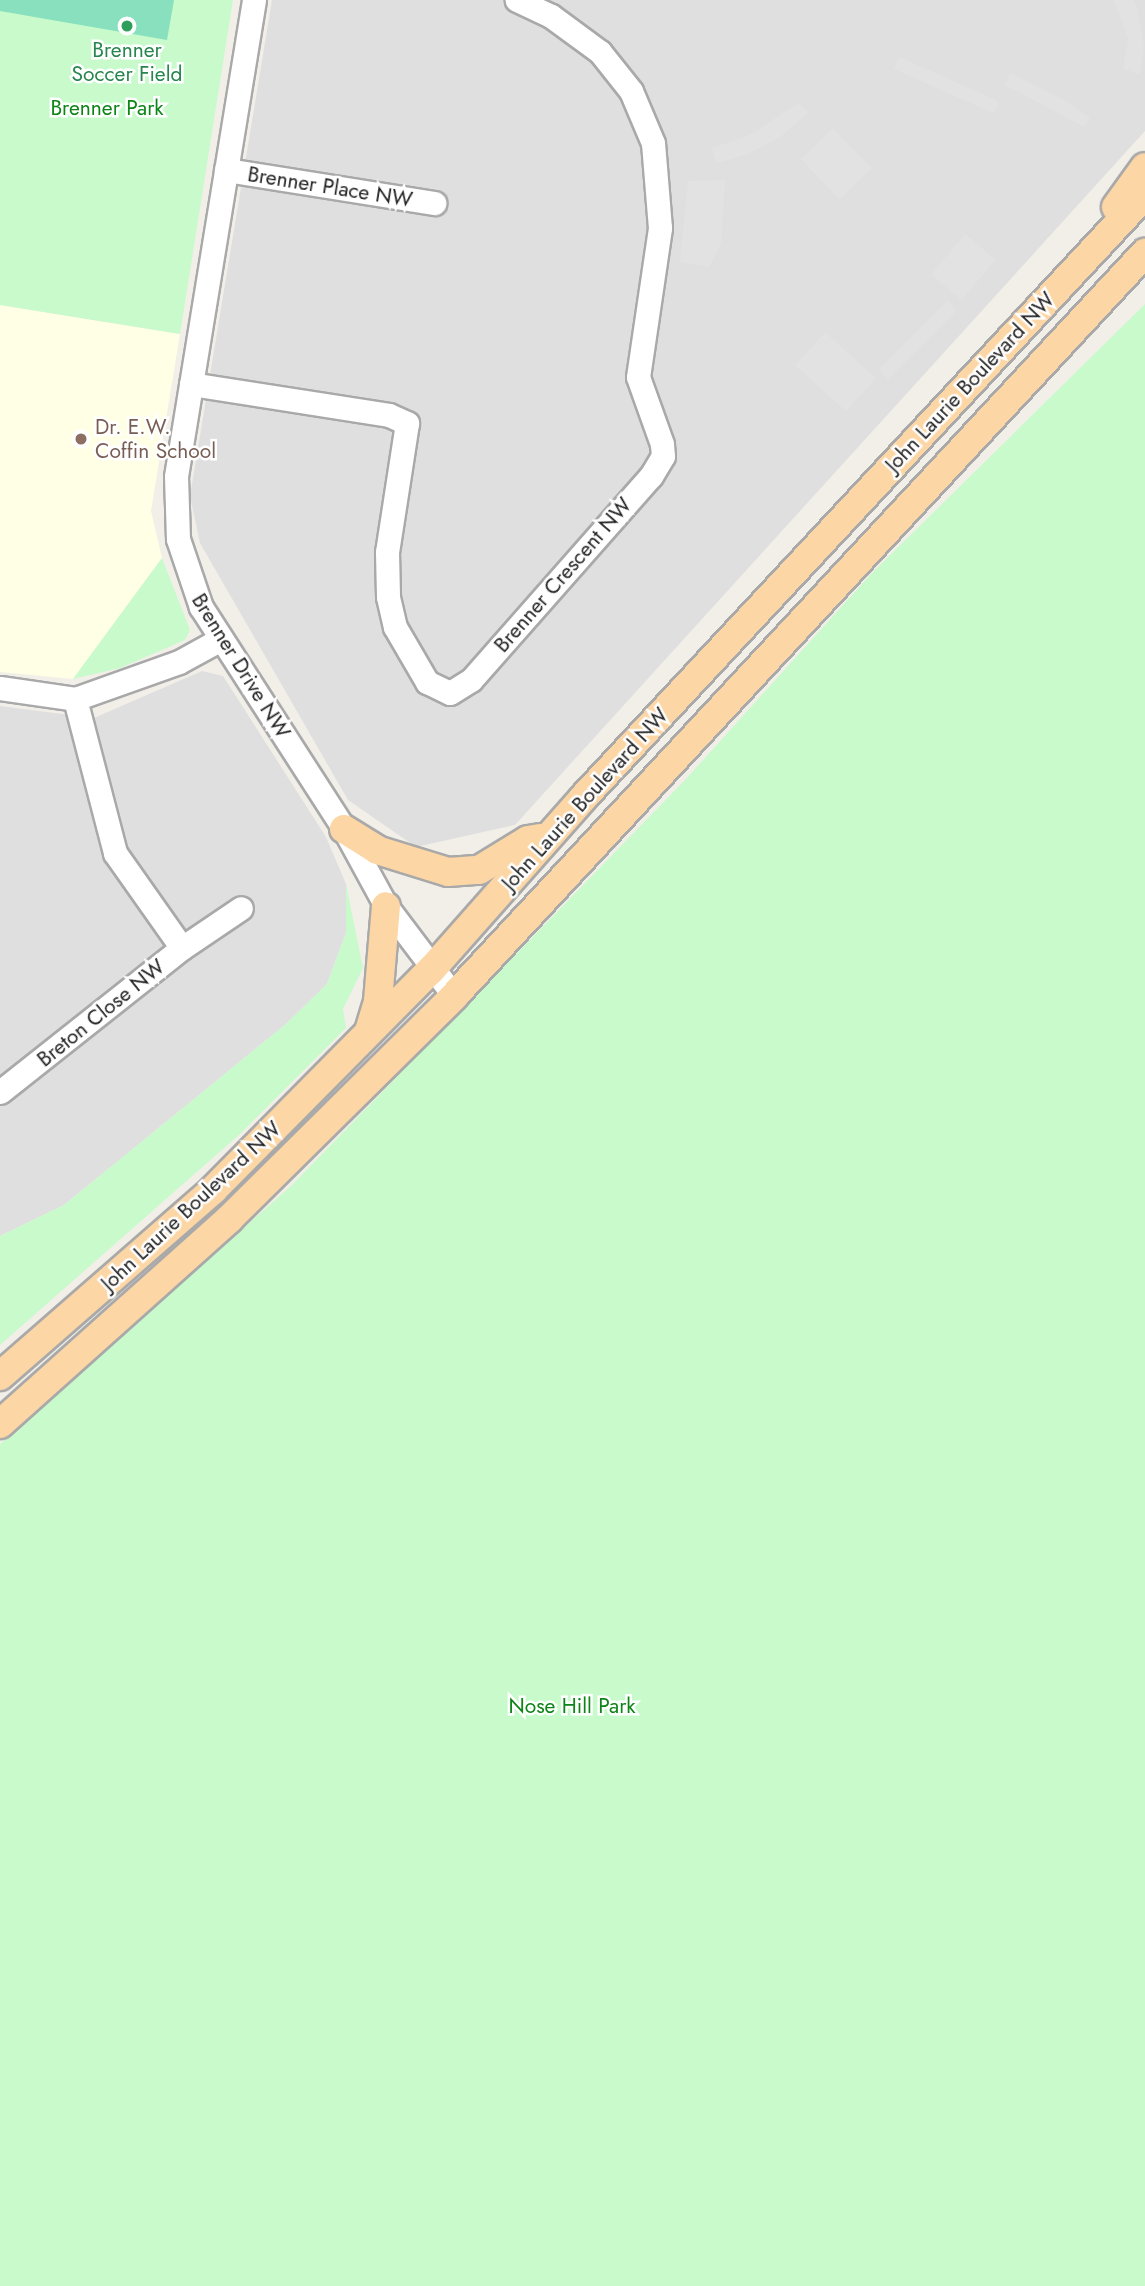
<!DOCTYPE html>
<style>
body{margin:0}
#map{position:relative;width:1145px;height:2286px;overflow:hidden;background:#f2efe9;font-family:Jost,sans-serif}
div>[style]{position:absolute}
.residential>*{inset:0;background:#e0dfdf}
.education>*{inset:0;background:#ffffe5}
.park>*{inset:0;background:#c8facc}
.pitch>*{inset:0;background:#88e0be}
.parking>*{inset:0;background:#e2e2e2;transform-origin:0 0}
.roads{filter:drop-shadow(2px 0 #a9a9a9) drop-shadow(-2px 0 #a9a9a9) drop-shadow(0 2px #a9a9a9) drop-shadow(0 -2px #a9a9a9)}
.minor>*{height:23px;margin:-11.5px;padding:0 11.5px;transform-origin:11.5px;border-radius:11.5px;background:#fff}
.major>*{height:28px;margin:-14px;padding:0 14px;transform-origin:14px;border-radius:14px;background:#fcd6a4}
.dots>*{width:19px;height:19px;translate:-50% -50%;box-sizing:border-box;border:4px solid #fff;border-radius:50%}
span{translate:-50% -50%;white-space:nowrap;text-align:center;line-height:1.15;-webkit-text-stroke:5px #fff;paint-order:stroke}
.leisure-label{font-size:21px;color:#27864d}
.park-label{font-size:21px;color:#0c8416}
.street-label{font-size:21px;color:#222}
.education-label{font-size:21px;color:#785e54}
.left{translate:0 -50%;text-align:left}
</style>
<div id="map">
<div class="residential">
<div style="clip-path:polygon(272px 0,1145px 0,1145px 131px,515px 825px,416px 847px,348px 800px,200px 543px,190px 496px)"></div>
<div style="clip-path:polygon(202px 671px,223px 676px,326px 837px,346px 884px,346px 933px,327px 984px,286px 1024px,64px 1205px,0 1236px,0 706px,94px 718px)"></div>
</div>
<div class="education">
<div style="clip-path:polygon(0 305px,180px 334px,151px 511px,162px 558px,73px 679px,0 672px)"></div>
</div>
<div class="park">
<div style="clip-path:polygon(0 0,233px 0,180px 334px,0 305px)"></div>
<div style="clip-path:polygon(1145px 304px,1145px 2286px,0 2286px,0 1444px,291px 1186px,685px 780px,872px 573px)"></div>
<div style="clip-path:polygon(162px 558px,190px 630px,185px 640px,120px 668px,73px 679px)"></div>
<div style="clip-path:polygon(346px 884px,363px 968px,343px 1009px,346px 1028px,240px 1134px,0 1345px,0 1236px,64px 1205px,286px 1024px,327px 984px,346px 933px)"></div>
</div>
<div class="pitch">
<div style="clip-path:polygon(0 0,174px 0,167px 40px,0 11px)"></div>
</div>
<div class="parking">
<div style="clip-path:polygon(1114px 0,1133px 0,1137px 7px,1144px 46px,1140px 74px,1123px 69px,1128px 39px)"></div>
<div style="left:899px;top:57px;width:110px;height:13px;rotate:24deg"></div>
<div style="clip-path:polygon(1010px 73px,1066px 101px,1090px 118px,1084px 127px,1005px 85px)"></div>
<div style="clip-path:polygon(798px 103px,809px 112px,780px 137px,746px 155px,716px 163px,712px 148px,750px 135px)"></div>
<div style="left:833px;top:128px;width:56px;height:45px;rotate:46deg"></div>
<div style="clip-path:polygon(725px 180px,721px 244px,709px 267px,680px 262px,688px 181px)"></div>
<div style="left:965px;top:234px;width:40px;height:53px;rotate:40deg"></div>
<div style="left:947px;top:301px;width:14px;height:97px;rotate:45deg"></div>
<div style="left:825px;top:332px;width:69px;height:45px;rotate:42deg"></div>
</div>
<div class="roads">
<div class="minor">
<div style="left:254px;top:0;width:482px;rotate:99.3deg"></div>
<div style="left:176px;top:476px;width:63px;rotate:88.2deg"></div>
<div style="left:178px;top:539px;width:72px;rotate:71.3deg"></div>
<div style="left:201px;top:607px;width:264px;rotate:57.2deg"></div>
<div style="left:344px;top:829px;width:88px;rotate:61.4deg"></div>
<div style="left:386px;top:906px;width:113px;rotate:52.9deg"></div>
<div style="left:226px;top:170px;width:211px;rotate:9deg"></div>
<div style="left:191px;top:384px;width:200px;rotate:8.9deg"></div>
<div style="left:389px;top:415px;width:20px;rotate:24deg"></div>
<div style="left:407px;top:423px;width:131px;rotate:98.8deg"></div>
<div style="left:387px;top:552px;width:45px;rotate:88.7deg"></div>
<div style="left:388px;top:597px;width:31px;rotate:77deg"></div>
<div style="left:395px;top:627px;width:64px;rotate:59.8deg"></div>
<div style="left:427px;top:682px;width:25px;rotate:26deg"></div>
<div style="left:450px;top:693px;width:25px;rotate:-32deg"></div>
<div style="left:471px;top:680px;width:272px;rotate:-48.6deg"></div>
<div style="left:651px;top:476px;width:23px;rotate:-59deg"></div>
<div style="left:663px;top:456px;width:12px;rotate:-95deg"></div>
<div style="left:662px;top:444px;width:71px;rotate:-109.7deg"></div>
<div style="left:638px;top:377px;width:151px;rotate:-81.6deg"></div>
<div style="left:660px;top:228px;width:85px;rotate:-94.7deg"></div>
<div style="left:653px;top:143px;width:56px;rotate:-112.9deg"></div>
<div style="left:631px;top:91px;width:50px;rotate:-128.5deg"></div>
<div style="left:600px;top:52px;width:61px;rotate:-143.7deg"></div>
<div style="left:551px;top:16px;width:38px;rotate:-155deg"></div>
<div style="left:0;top:688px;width:76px;rotate:8.3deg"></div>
<div style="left:75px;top:699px;width:110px;rotate:-19.6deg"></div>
<div style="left:179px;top:662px;width:48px;rotate:-28.7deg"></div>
<div style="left:75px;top:699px;width:159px;rotate:75.4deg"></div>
<div style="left:115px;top:853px;width:116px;rotate:54.8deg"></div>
<div style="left:0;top:1092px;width:232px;rotate:-38.4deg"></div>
<div style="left:182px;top:948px;width:71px;rotate:-34.1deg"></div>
</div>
<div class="major">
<div style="left:1116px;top:207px;width:49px;rotate:-54.1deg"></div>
<div style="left:344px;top:829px;width:39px;rotate:32deg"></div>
<div style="left:377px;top:850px;width:74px;rotate:17.2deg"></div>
<div style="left:448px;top:872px;width:31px;rotate:-4deg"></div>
<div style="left:479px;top:870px;width:57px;rotate:-31.5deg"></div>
<div style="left:528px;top:840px;width:12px;rotate:-9deg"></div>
<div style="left:369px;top:1031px;width:31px;rotate:-73deg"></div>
<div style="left:378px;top:1001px;width:95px;rotate:-85.2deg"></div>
<div style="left:0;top:1376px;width:283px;rotate:-41.1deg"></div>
<div style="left:213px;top:1190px;width:310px;rotate:-45.3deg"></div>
<div style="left:431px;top:970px;width:230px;rotate:-48.5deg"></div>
<div style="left:583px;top:798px;width:824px;rotate:-47.02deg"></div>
<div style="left:0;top:1424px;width:307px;rotate:-41.8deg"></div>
<div style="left:229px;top:1219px;width:317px;rotate:-44.7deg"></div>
<div style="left:454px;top:996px;width:1015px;rotate:-47.08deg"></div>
</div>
</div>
<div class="dots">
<div style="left:127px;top:26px;background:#2e9e5b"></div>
<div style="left:81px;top:439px;background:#8d6e63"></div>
</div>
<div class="leisure-label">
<span style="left:127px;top:62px">Brenner<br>Soccer Field</span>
</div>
<div class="park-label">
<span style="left:107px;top:108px">Brenner Park</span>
<span style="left:572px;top:1706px">Nose Hill Park</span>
</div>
<div class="street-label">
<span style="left:330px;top:187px;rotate:9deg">Brenner Place NW</span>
<span style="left:970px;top:382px;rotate:-47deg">John Laurie Boulevard NW</span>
<span style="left:563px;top:575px;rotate:-49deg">Brenner Crescent NW</span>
<span style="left:241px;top:666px;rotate:58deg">Brenner Drive NW</span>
<span style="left:585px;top:799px;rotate:-48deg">John Laurie Boulevard NW</span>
<span style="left:101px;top:1013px;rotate:-39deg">Breton Close NW</span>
<span style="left:191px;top:1206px;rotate:-43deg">John Laurie Boulevard NW</span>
</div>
<div class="education-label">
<span class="left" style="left:95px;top:439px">Dr. E.W.<br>Coffin School</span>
</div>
</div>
